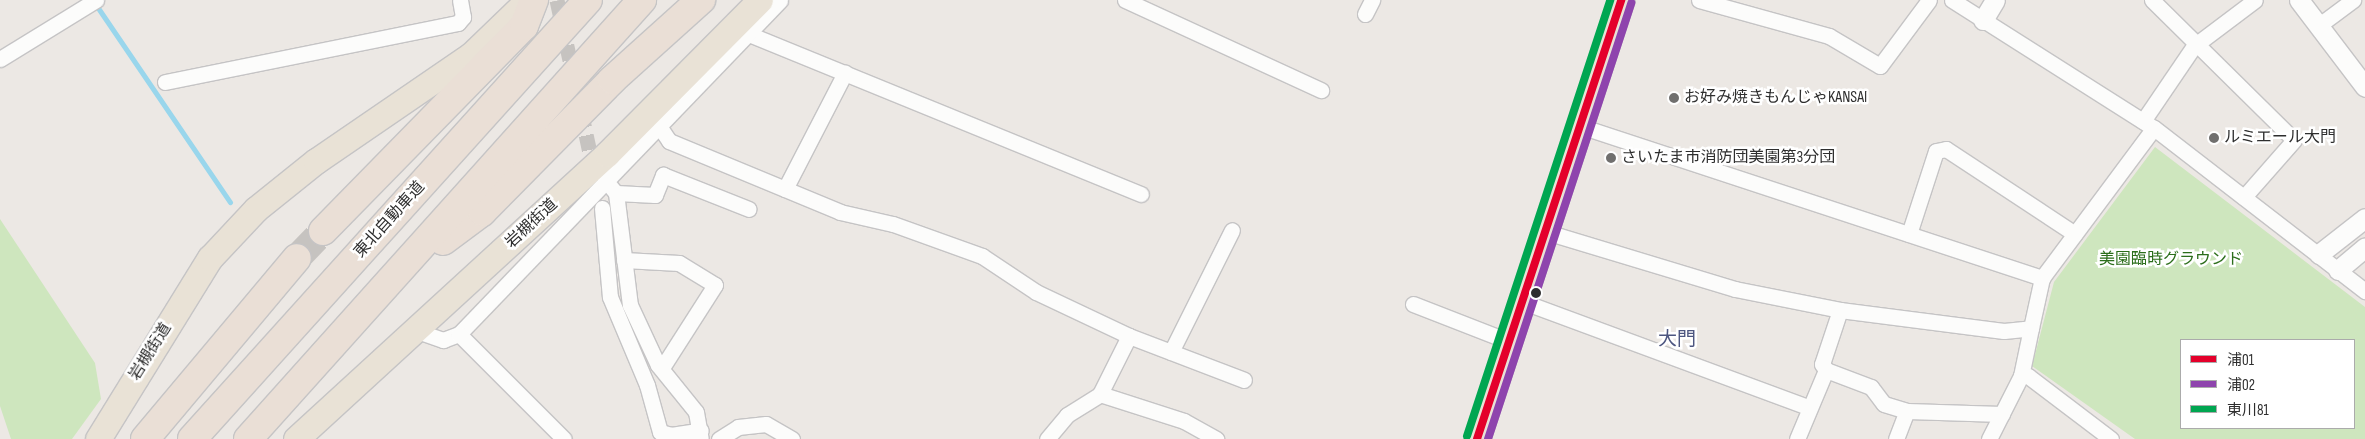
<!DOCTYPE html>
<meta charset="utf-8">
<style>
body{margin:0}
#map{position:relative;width:2365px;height:439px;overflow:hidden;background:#ece8e4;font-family:"Sofia Sans Condensed","Noto Sans JP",sans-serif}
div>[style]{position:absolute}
.green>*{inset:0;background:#cee6be}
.stream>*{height:5px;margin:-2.5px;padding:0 2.5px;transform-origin:2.5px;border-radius:2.5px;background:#99d6ec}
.minor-tunnel>*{height:15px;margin-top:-7.5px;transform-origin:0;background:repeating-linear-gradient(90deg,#c6c3c0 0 15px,transparent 0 23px)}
.motorway-tunnel>*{height:28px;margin-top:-14px;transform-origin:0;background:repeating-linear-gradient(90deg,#c6c3c0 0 28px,transparent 0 42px)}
.roads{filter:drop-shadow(1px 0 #c5c4c5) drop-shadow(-1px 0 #c5c4c5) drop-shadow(0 1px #c5c4c5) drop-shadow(0 -1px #c5c4c5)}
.minor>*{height:15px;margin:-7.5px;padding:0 7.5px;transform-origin:7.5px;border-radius:7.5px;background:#fcfcfb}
.tertiary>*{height:19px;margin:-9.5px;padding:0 9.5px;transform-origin:9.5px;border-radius:9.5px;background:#fcfcfb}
.trunk>*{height:25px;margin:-12.5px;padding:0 12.5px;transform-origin:12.5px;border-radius:12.5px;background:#e9e2d6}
.motorway>*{height:28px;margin:-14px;padding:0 14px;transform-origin:14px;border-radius:14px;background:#eadfd6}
.bus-1>*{height:8px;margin:-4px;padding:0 4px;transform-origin:4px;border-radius:4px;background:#e4002b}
.bus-2>*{height:8px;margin:-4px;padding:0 4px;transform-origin:4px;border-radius:4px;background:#8e44ad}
.bus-3>*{height:8px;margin:-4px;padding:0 4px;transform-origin:4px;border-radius:4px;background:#00a651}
.dots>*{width:14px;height:14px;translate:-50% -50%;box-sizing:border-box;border:2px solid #fff;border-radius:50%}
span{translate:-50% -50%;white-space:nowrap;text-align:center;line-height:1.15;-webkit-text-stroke:5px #fff;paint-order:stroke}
.poi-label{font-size:16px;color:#2e2e2e}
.left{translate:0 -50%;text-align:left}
.street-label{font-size:16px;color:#2e2e2e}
.park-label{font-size:16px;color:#2c6e1b}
.quarter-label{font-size:19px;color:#4d5680}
.legend{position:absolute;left:2180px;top:339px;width:175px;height:90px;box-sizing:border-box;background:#fff;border:1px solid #ababab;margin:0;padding:6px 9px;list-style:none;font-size:15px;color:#2e2e2e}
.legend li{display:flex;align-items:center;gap:10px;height:25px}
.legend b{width:25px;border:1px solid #ababab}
</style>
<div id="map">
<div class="green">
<div style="clip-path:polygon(evenodd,2155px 147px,2365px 307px,2365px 439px,2135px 439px,2032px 366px,2054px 282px,2155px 147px,2354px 340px,2354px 428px,2181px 428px,2181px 340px,2354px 340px)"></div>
<div style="clip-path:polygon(0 219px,95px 363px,101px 399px,72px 439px,11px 439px,0 406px)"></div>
</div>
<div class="stream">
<div style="left:94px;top:2px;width:242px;rotate:55.8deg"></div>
</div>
<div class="minor-tunnel">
<div style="left:557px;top:0;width:213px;rotate:77.8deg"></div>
</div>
<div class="motorway-tunnel">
<div style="left:297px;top:258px;width:37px;rotate:-46deg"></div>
</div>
<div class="roads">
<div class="minor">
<div style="left:1125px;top:0;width:216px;rotate:24.7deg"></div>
<div style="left:1699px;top:0;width:135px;rotate:15.5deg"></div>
<div style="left:1829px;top:36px;width:59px;rotate:30.5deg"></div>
<div style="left:1880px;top:66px;width:82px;rotate:-53.4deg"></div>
<div style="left:1952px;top:0;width:239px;rotate:32.4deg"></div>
<div style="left:2154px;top:128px;width:267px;rotate:37.7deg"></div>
<div style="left:2152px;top:0;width:199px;rotate:44.6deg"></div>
<div style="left:2294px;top:140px;width:76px;rotate:131.3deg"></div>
<div style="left:1365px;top:14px;width:16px;rotate:-63deg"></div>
<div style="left:2318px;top:26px;width:44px;rotate:-36.6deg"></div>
<div style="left:751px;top:35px;width:421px;rotate:22.2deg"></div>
<div style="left:0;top:59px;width:113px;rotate:-31.6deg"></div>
<div style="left:165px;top:82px;width:299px;rotate:-11.4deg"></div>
<div style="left:458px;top:23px;width:8px;rotate:-50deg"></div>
<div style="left:463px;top:17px;width:17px;rotate:-100deg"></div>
<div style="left:2143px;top:121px;width:91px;rotate:-55.8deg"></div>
<div style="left:2194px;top:46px;width:76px;rotate:-37deg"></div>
<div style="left:1577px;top:125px;width:490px;rotate:18.2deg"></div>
<div style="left:659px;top:126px;width:18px;rotate:56deg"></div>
<div style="left:669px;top:141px;width:185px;rotate:22.5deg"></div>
<div style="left:840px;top:212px;width:54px;rotate:12.8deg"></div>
<div style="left:893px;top:224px;width:95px;rotate:19.8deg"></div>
<div style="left:982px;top:256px;width:65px;rotate:33.7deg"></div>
<div style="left:1036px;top:292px;width:103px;rotate:25.3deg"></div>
<div style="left:1129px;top:336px;width:123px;rotate:20.9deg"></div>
<div style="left:605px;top:180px;width:17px;rotate:50deg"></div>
<div style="left:616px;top:193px;width:113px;rotate:82.9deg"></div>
<div style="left:630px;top:305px;width:66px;rotate:65deg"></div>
<div style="left:658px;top:365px;width:60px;rotate:51deg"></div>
<div style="left:696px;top:412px;width:27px;rotate:80deg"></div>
<div style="left:785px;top:189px;width:131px;rotate:-62.7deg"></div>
<div style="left:616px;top:193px;width:39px;rotate:3deg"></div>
<div style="left:655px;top:195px;width:22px;rotate:-68deg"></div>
<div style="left:663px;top:175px;width:92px;rotate:21.6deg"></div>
<div style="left:602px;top:208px;width:89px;rotate:84.9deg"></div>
<div style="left:610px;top:297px;width:95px;rotate:67.2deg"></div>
<div style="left:647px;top:385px;width:49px;rotate:74.5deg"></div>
<div style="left:660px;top:432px;width:11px;rotate:15deg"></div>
<div style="left:671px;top:435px;width:30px;rotate:-9deg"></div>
<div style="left:1543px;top:231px;width:201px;rotate:16.8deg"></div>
<div style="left:1735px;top:289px;width:107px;rotate:11.3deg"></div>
<div style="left:1840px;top:310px;width:165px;rotate:7.3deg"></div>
<div style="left:2004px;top:331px;width:27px;rotate:-6deg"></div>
<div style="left:2031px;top:328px;width:51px;rotate:-77.6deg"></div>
<div style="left:2042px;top:278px;width:187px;rotate:-53.3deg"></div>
<div style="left:1909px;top:234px;width:87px;rotate:-72deg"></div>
<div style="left:1936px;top:151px;width:10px;rotate:-11deg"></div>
<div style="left:1946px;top:149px;width:154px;rotate:33.4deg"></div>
<div style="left:624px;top:260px;width:55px;rotate:3.1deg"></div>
<div style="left:679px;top:263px;width:42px;rotate:31.4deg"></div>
<div style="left:715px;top:285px;width:98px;rotate:122.6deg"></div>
<div style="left:1521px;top:301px;width:305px;rotate:20.3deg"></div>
<div style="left:1413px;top:304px;width:102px;rotate:21.3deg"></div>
<div style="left:1840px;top:310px;width:57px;rotate:108.4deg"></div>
<div style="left:1822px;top:364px;width:7px;rotate:56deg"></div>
<div style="left:1826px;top:370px;width:48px;rotate:20.7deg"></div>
<div style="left:1871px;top:387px;width:21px;rotate:53deg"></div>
<div style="left:1884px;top:404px;width:24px;rotate:17deg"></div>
<div style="left:1907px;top:411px;width:95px;rotate:1.8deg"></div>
<div style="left:417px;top:331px;width:28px;rotate:19deg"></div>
<div style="left:443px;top:340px;width:17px;rotate:-21deg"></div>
<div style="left:459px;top:334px;width:463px;rotate:-46.1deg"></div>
<div style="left:459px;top:334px;width:148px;rotate:45deg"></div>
<div style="left:1171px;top:352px;width:136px;rotate:-63.4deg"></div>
<div style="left:2021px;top:376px;width:49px;rotate:-78.2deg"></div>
<div style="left:1100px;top:394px;width:65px;rotate:-63.4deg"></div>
<div style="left:719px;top:439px;width:22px;rotate:-32deg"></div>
<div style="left:738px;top:427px;width:28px;rotate:-6deg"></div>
<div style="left:766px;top:424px;width:30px;rotate:30deg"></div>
<div style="left:1047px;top:439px;width:31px;rotate:-50deg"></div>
<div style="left:1067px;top:415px;width:39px;rotate:-32deg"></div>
<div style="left:1100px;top:394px;width:88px;rotate:17.8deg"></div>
<div style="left:1184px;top:421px;width:37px;rotate:29deg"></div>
<div style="left:1797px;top:439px;width:75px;rotate:-67.2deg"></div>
<div style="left:1896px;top:439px;width:30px;rotate:-69deg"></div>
<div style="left:1989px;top:439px;width:71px;rotate:-63.1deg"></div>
<div style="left:2021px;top:376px;width:7px"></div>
<div style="left:2028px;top:376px;width:104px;rotate:37.2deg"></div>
</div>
<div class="tertiary">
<div style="left:2299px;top:0;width:109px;rotate:52.8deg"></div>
<div style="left:1983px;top:20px;width:23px;rotate:-59deg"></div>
<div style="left:2319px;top:254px;width:58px;rotate:-38deg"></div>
<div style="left:2338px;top:270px;width:35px;rotate:-40deg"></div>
</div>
<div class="trunk">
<div style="left:98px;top:439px;width:213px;rotate:-58.3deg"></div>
<div style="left:210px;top:258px;width:67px;rotate:-46.8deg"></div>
<div style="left:256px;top:209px;width:77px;rotate:-38.7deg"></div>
<div style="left:316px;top:161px;width:188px;rotate:-34.4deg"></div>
<div style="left:471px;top:55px;width:79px;rotate:-44deg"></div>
<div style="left:296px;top:439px;width:422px;rotate:-42.5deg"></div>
<div style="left:607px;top:154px;width:217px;rotate:-45.2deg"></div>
<div style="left:1477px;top:439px;width:462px;rotate:-71.8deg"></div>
</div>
<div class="motorway">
<div style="left:323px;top:231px;width:287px;rotate:-45.6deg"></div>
<div style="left:524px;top:26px;width:28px;rotate:-69deg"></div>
<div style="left:443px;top:241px;width:49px;rotate:-36.6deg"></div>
<div style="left:482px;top:212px;width:185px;rotate:-45.4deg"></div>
<div style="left:612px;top:80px;width:120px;rotate:-42deg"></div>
<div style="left:145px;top:439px;width:236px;rotate:-50deg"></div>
<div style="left:192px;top:439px;width:591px;rotate:-47.95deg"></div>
<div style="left:248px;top:439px;width:590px;rotate:-48.09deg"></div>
</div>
</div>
<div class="bus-1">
<div style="left:1477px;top:439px;width:462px;rotate:-71.8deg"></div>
</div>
<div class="bus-2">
<div style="left:1488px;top:439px;width:459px;rotate:-71.8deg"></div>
</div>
<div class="bus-3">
<div style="left:1467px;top:436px;width:459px;rotate:-71.8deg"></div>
</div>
<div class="dots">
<div style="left:1674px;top:98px;background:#706f6e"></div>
<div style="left:2214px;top:138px;background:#706f6e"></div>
<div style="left:1611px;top:158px;background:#706f6e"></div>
<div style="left:1536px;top:293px;background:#2e2e2e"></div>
</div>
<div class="poi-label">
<span class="left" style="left:1684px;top:98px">お好み焼きもんじゃKANSAI</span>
<span class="left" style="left:2224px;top:138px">ルミエール大門</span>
<span class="left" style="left:1621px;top:158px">さいたま市消防団美園第3分団</span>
</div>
<div class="street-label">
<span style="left:390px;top:220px;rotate:-48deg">東北自動車道</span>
<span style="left:532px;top:224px;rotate:-43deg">岩槻街道</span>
<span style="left:151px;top:352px;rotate:-58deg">岩槻街道</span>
</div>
<div class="park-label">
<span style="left:2171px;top:260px">美園臨時グラウンド</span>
</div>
<div class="quarter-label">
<span style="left:1677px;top:340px">大門</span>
</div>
<ul class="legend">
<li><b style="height:6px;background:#e4002b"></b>浦01</li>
<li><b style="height:6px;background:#8e44ad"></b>浦02</li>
<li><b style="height:6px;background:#00a651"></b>東川81</li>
</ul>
</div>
